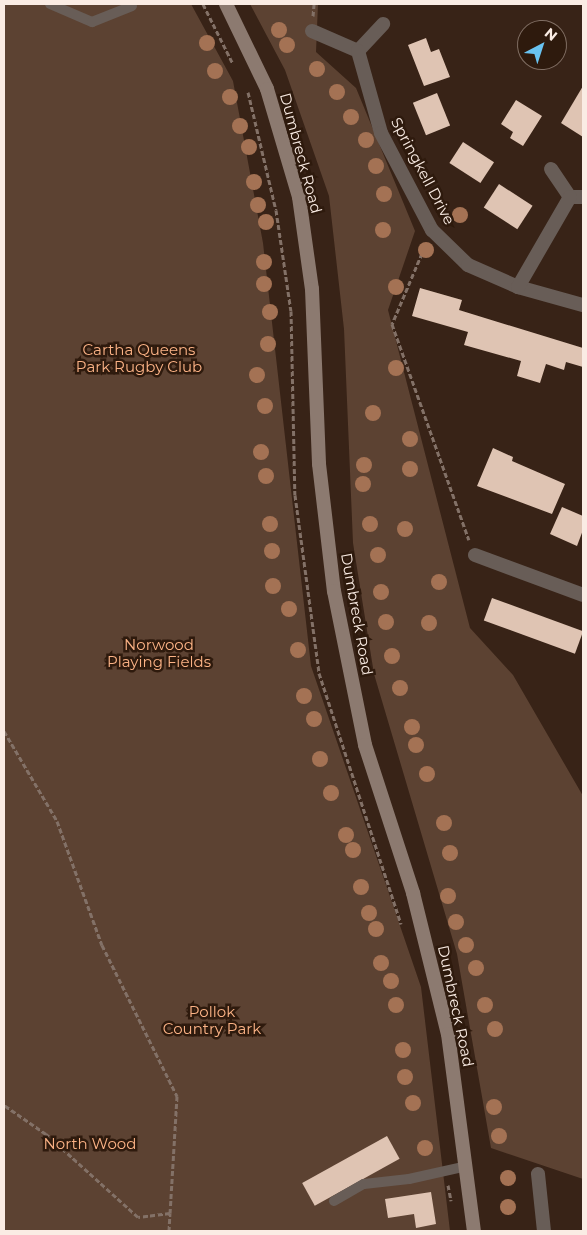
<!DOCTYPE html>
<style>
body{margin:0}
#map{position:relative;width:587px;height:1235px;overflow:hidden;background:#382317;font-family:Montserrat,sans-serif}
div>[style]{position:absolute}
.green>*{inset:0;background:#5c4232}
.building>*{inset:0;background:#dfc4b3;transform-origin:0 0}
.path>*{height:3px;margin-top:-1.5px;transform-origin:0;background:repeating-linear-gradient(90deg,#837167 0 5px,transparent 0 7.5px)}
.service>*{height:10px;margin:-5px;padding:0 5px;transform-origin:5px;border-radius:5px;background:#685d57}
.minor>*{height:14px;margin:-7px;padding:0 7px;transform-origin:7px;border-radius:7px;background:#685d57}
.secondary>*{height:14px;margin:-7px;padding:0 7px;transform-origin:7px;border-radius:7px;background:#8c7a70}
.trees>*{width:16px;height:16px;margin:-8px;border-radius:50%;background:#a47254}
span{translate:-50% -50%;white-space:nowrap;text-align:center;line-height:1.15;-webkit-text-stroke:5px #2e1a0d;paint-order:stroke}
.street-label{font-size:15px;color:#faece4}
.park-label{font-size:15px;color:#fcb386}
.frame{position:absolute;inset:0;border:5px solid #faece4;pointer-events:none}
.north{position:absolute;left:517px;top:20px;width:50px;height:50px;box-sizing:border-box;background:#2e1a0d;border:1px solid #806e63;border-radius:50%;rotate:40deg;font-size:14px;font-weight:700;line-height:20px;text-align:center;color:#faece4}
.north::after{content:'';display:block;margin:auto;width:18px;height:22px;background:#69c3f1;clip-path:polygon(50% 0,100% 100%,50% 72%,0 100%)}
</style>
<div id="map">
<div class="green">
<div style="clip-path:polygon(4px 4px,191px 4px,233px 81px,263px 243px,311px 666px,421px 987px,450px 1231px,4px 1231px)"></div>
<div style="clip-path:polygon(250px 4px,318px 4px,316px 52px,356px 88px,415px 231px,388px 310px,470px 628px,513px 675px,583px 796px,583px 1179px,491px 1148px,457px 954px,374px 674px,353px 543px,344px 329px,329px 196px,285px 70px)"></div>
</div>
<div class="building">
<div style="clip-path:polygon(426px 38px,431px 52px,439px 49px,450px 77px,424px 86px,408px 45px)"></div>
<div style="clip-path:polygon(583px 86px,583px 137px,561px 123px)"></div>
<div style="left:437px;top:93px;width:35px;height:26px;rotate:68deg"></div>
<div style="clip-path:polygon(516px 100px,542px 116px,523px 146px,510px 138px,513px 132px,501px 124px)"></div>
<div style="left:463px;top:142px;width:37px;height:25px;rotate:33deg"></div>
<div style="left:499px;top:184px;width:40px;height:28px;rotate:33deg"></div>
<div style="clip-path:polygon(420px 288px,462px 300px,459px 310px,583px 348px,583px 367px,566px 362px,564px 370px,546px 364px,540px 383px,517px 376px,521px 361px,464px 345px,468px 332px,412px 316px)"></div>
<div style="clip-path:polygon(493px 448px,513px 457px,512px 461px,565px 484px,552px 514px,477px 486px)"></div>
<div style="clip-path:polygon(562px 507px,583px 516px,583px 530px,577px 546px,550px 534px)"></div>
<div style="left:492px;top:598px;width:97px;height:24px;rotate:20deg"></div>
<div style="left:387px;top:1136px;width:26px;height:97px;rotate:61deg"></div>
<div style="clip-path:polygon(431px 1192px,436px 1224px,416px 1228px,414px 1214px,388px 1218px,385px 1199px)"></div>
</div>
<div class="path">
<div style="left:203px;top:4px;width:67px;rotate:63.4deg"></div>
<div style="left:313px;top:16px;width:12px;rotate:-85deg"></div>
<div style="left:248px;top:92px;width:121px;rotate:76.7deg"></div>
<div style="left:276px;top:210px;width:102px;rotate:81.6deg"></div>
<div style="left:291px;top:311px;width:184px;rotate:88.8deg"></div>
<div style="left:295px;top:495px;width:180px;rotate:82.3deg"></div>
<div style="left:319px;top:673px;width:264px;rotate:71.9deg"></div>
<div style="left:425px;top:246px;width:85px;rotate:112.9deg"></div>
<div style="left:392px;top:324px;width:229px;rotate:70.4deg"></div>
<div style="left:4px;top:731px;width:104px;rotate:59.5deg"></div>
<div style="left:57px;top:821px;width:132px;rotate:70.1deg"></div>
<div style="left:102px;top:945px;width:169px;rotate:63.6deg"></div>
<div style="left:177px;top:1096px;width:117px;rotate:93.4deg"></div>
<div style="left:170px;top:1213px;width:32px;rotate:173deg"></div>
<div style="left:138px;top:1217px;width:124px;rotate:-137.9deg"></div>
<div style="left:46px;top:1134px;width:51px;rotate:-145.4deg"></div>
<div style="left:448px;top:1185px;width:16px;rotate:79deg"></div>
<div style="left:169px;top:1231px;width:18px;rotate:-87deg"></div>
</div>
<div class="service">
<div style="left:50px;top:4px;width:46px;rotate:23.2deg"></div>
<div style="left:92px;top:22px;width:43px;rotate:-21.8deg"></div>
<div style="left:334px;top:1201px;width:34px;rotate:-30deg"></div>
<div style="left:364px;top:1184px;width:45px;rotate:-6.3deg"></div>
<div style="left:409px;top:1179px;width:59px;rotate:-12.6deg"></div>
</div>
<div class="minor">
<div style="left:312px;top:31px;width:50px;rotate:23.5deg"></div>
<div style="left:358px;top:51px;width:37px;rotate:-47deg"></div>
<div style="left:358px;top:51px;width:85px;rotate:74.3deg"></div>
<div style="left:381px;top:133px;width:110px;rotate:62.3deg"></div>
<div style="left:432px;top:230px;width:50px;rotate:44.2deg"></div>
<div style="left:468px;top:265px;width:55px;rotate:23.7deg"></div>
<div style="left:518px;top:287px;width:67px;rotate:15.5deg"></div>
<div style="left:551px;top:169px;width:34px;rotate:56deg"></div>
<div style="left:570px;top:197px;width:13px"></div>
<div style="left:518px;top:287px;width:104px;rotate:-60deg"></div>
<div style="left:475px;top:555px;width:115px;rotate:20.3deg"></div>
<div style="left:538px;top:1174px;width:57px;rotate:84deg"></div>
</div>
<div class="secondary">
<div style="left:226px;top:4px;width:94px;rotate:64.2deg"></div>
<div style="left:267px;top:89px;width:113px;rotate:73.5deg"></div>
<div style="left:299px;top:197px;width:93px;rotate:82deg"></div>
<div style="left:312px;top:289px;width:175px;rotate:87.7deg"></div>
<div style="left:319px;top:464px;width:128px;rotate:83.3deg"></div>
<div style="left:334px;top:591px;width:157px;rotate:78.6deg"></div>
<div style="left:365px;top:745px;width:156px;rotate:72deg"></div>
<div style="left:413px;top:893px;width:145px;rotate:76.1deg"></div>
<div style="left:448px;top:1034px;width:199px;rotate:82.5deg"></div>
</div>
<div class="trees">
<div style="left:279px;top:30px"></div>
<div style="left:207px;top:43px"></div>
<div style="left:287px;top:45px"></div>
<div style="left:317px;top:69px"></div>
<div style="left:215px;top:71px"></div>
<div style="left:337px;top:92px"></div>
<div style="left:230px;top:97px"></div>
<div style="left:351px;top:117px"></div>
<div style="left:240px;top:126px"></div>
<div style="left:366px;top:140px"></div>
<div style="left:249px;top:147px"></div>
<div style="left:376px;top:166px"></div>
<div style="left:254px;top:182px"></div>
<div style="left:384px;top:194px"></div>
<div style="left:258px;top:205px"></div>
<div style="left:460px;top:215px"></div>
<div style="left:266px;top:222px"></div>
<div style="left:383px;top:230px"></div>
<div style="left:426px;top:250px"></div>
<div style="left:264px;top:262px"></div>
<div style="left:264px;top:284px"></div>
<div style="left:396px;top:287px"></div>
<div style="left:270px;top:312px"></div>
<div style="left:268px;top:344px"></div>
<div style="left:396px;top:368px"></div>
<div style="left:257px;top:375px"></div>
<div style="left:265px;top:406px"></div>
<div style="left:373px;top:413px"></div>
<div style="left:410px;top:439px"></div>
<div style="left:261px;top:452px"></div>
<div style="left:364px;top:465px"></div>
<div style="left:410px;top:469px"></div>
<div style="left:266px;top:476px"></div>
<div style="left:363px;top:484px"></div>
<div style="left:270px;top:524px"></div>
<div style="left:370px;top:524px"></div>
<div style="left:405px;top:529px"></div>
<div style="left:272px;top:551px"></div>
<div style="left:378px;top:555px"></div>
<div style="left:439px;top:582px"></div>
<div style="left:273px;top:586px"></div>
<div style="left:381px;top:592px"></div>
<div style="left:289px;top:609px"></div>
<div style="left:386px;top:622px"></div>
<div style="left:429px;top:623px"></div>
<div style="left:298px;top:650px"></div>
<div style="left:392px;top:656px"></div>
<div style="left:400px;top:688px"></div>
<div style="left:304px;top:696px"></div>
<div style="left:314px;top:719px"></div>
<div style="left:412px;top:727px"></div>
<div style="left:416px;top:745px"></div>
<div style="left:320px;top:759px"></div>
<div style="left:427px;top:774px"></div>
<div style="left:331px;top:793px"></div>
<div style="left:444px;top:823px"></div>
<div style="left:346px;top:835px"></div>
<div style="left:353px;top:850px"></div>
<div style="left:450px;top:853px"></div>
<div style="left:361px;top:887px"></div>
<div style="left:448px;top:896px"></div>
<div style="left:369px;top:913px"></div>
<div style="left:456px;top:922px"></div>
<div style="left:376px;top:929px"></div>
<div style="left:466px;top:945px"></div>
<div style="left:381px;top:963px"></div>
<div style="left:476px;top:968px"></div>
<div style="left:391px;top:981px"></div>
<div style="left:396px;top:1005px"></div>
<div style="left:485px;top:1005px"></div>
<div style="left:495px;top:1029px"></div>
<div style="left:403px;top:1050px"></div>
<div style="left:405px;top:1077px"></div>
<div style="left:413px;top:1103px"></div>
<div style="left:494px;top:1107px"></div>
<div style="left:499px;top:1136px"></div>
<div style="left:425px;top:1148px"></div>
<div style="left:508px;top:1178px"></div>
<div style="left:508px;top:1207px"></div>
</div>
<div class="street-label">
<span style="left:301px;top:153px;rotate:75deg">Dumbreck Road</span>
<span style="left:423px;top:171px;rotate:62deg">Springkell Drive</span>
<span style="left:357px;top:614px;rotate:80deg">Dumbreck Road</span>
<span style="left:456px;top:1006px;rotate:78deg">Dumbreck Road</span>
</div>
<div class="park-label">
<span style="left:139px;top:358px">Cartha Queens<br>Park Rugby Club</span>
<span style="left:159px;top:653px">Norwood<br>Playing Fields</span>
<span style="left:212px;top:1020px">Pollok<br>Country Park</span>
<span style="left:90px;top:1144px">North Wood</span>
</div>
<div class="frame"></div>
<div class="north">N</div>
</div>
